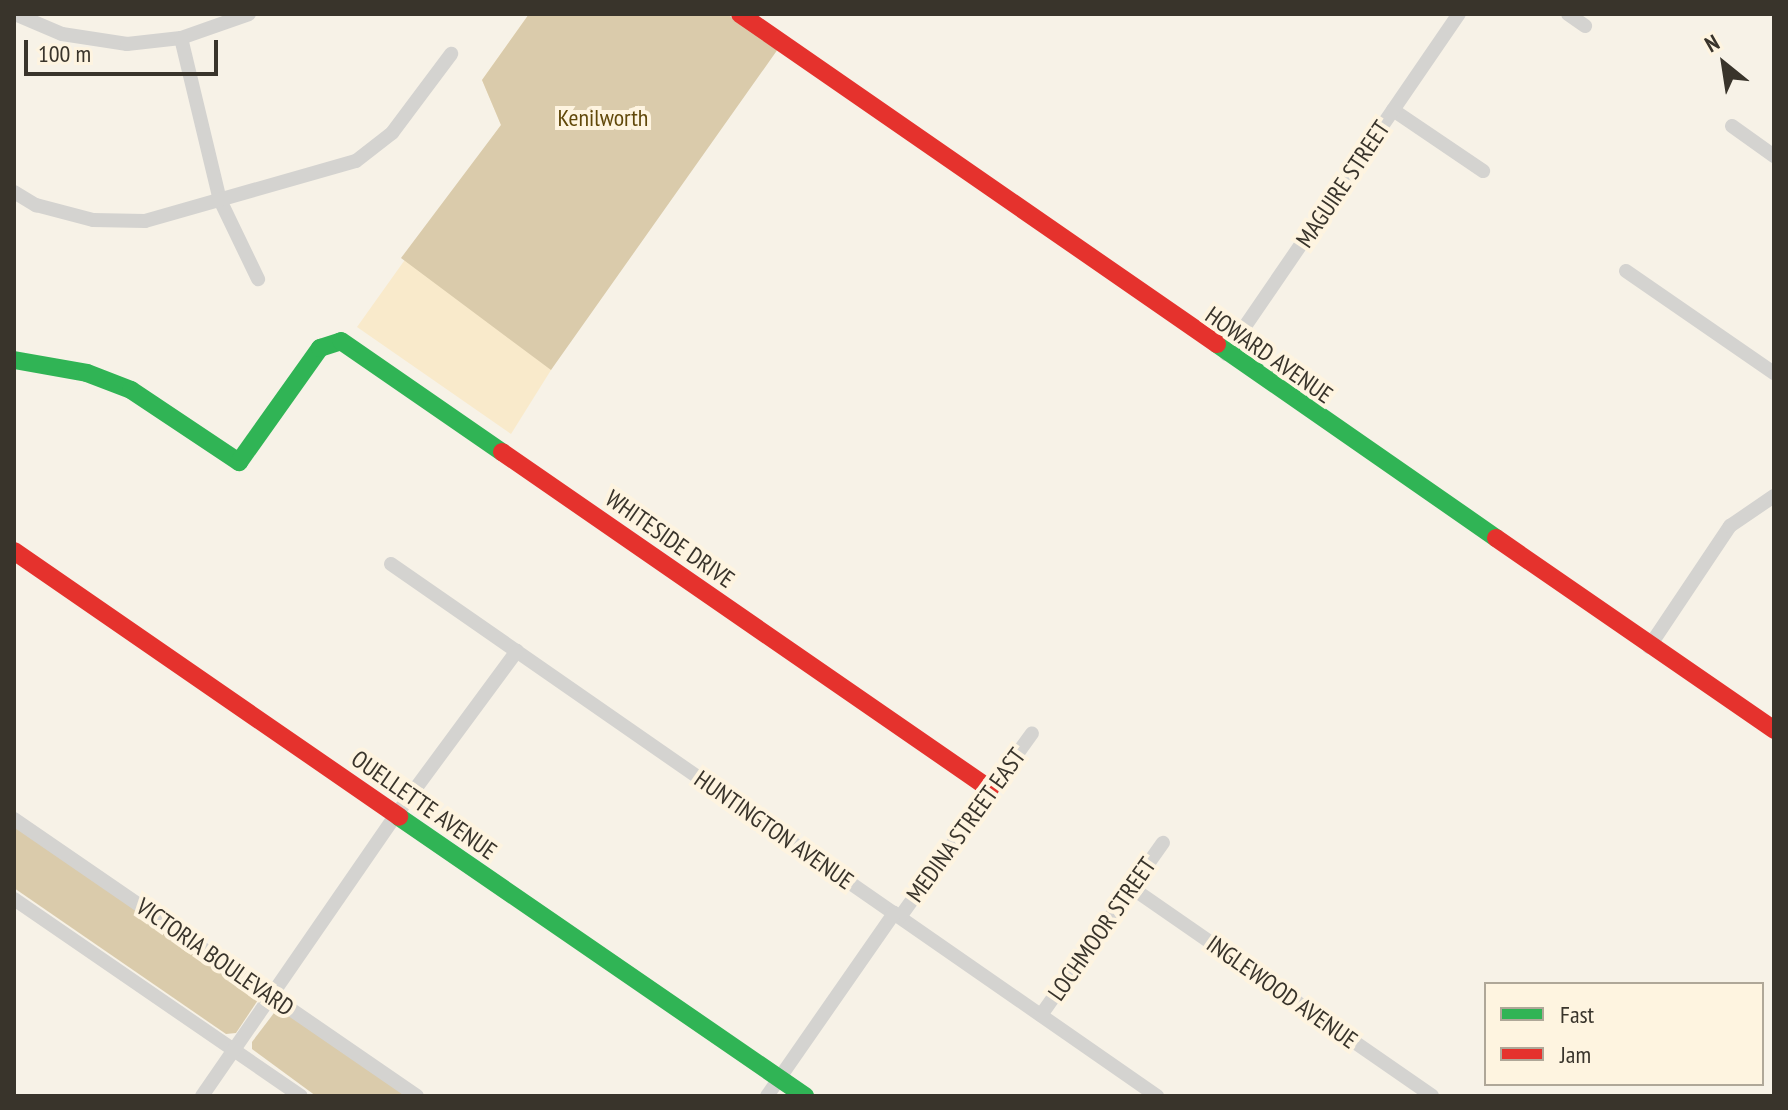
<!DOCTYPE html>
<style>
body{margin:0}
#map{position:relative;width:1788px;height:1110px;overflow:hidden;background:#f7f2e7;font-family:"PT Sans Narrow",sans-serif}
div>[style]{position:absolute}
.green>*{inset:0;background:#f9eacb}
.forest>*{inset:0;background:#dacbab}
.street>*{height:14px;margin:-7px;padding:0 7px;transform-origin:7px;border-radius:7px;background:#d4d3d0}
.fast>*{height:18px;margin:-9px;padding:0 9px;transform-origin:9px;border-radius:9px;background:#30b455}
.jam>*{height:18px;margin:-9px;padding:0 9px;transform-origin:9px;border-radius:9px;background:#e5322d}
span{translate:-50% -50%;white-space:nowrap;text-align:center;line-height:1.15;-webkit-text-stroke:8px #fef4e0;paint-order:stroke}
.park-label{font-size:24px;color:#61480a}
.street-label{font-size:24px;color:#39342b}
.frame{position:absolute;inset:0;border:16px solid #39342b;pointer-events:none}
.legend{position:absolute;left:1484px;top:982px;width:280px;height:104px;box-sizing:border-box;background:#fef4e0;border:2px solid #afa798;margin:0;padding:10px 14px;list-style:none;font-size:24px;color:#39342b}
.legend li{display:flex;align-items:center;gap:16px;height:40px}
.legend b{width:40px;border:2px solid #afa798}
.north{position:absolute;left:1684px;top:24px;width:80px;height:80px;-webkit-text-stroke:6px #fef4e0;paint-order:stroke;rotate:330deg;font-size:22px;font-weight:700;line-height:32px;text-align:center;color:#39342b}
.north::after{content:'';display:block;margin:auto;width:28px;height:36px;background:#39342b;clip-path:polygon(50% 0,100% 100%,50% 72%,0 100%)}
.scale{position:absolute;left:24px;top:40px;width:194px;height:36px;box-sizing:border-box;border:4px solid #39342b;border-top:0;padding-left:10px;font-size:24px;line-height:28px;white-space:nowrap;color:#39342b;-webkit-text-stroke:6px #fef4e0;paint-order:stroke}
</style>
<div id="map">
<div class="green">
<div style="clip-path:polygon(529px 14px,727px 14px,551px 370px,511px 434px,357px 327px,501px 125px,482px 80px)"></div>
</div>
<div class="forest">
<div style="clip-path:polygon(529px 14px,727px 14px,778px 49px,551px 370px,401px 258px,501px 125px,482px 80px)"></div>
<div style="clip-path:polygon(14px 824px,255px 992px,258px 1000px,236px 1033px,226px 1034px,14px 888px)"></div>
<div style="clip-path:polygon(277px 1009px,283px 1010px,407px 1096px,316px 1096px,252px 1049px,252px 1042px)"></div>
</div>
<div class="street">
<div style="left:15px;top:14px;width:51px;rotate:23.1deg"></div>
<div style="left:62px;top:34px;width:66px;rotate:8.7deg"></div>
<div style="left:127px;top:44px;width:54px;rotate:-6.3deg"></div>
<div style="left:181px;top:38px;width:72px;rotate:-19.4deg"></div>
<div style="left:1568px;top:14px;width:21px;rotate:35deg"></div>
<div style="left:181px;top:38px;width:167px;rotate:76.5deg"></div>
<div style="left:220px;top:200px;width:88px;rotate:64.3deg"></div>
<div style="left:1393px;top:110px;width:109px;rotate:34.1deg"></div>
<div style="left:1732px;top:126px;width:52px;rotate:35.5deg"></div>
<div style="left:14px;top:192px;width:26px;rotate:31deg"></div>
<div style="left:36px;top:205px;width:59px;rotate:14.7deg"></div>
<div style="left:93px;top:220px;width:52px;rotate:1.1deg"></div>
<div style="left:145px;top:221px;width:219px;rotate:-15.9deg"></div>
<div style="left:356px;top:161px;width:46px;rotate:-37.9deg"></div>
<div style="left:392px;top:133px;width:99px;rotate:-53.2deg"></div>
<div style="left:1626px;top:271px;width:180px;rotate:34.6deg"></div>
<div style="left:1226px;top:354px;width:412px;rotate:-55.6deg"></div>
<div style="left:391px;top:564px;width:933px;rotate:34.78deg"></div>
<div style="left:1649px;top:647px;width:146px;rotate:-56.2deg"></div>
<div style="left:1730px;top:526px;width:53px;rotate:-34.3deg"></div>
<div style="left:14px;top:819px;width:489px;rotate:34.5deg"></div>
<div style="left:1132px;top:888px;width:365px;rotate:34.7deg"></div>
<div style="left:14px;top:899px;width:348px;rotate:34.5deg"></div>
<div style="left:900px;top:917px;width:226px;rotate:-54.3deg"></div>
<div style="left:1041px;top:1015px;width:211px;rotate:-54.7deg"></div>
<div style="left:202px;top:1096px;width:341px;rotate:-55.4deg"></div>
<div style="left:396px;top:815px;width:204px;rotate:-53.6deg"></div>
<div style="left:767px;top:1096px;width:223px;rotate:-55.2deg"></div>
</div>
<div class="fast">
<div style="left:1217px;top:344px;width:340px;rotate:34.8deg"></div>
<div style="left:14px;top:360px;width:74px;rotate:10.1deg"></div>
<div style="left:87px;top:373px;width:47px;rotate:21.1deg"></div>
<div style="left:131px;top:390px;width:130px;rotate:33.7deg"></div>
<div style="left:239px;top:462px;width:140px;rotate:-54.6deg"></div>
<div style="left:320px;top:348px;width:22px;rotate:-18deg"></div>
<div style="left:341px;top:341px;width:196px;rotate:34.6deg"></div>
<div style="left:399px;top:817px;width:493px;rotate:34.5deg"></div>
</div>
<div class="jam">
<div style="left:740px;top:14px;width:580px;rotate:34.68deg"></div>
<div style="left:502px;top:452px;width:593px;rotate:34.63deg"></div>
<div style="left:1496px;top:538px;width:338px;rotate:34.6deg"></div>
<div style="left:14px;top:551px;width:468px;rotate:34.6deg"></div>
</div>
<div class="park-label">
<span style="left:603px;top:118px">Kenilworth</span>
</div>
<div class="street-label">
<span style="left:1343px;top:184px;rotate:-56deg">MAGUIRE STREET</span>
<span style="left:1269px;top:355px;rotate:35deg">HOWARD AVENUE</span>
<span style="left:670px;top:539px;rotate:35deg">WHITESIDE DRIVE</span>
<span style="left:424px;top:805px;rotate:35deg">OUELLETTE AVENUE</span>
<span style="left:966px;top:825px;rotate:-54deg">MEDINA STREET EAST</span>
<span style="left:774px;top:830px;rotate:35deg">HUNTINGTON AVENUE</span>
<span style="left:1102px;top:929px;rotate:-55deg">LOCHMOOR STREET</span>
<span style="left:215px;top:957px;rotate:35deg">VICTORIA BOULEVARD</span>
<span style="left:1282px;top:992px;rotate:35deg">INGLEWOOD AVENUE</span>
</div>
<div class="frame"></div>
<ul class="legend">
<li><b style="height:10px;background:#30b455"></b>Fast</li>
<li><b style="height:10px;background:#e5322d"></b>Jam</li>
</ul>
<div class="north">N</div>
<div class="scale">100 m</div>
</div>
